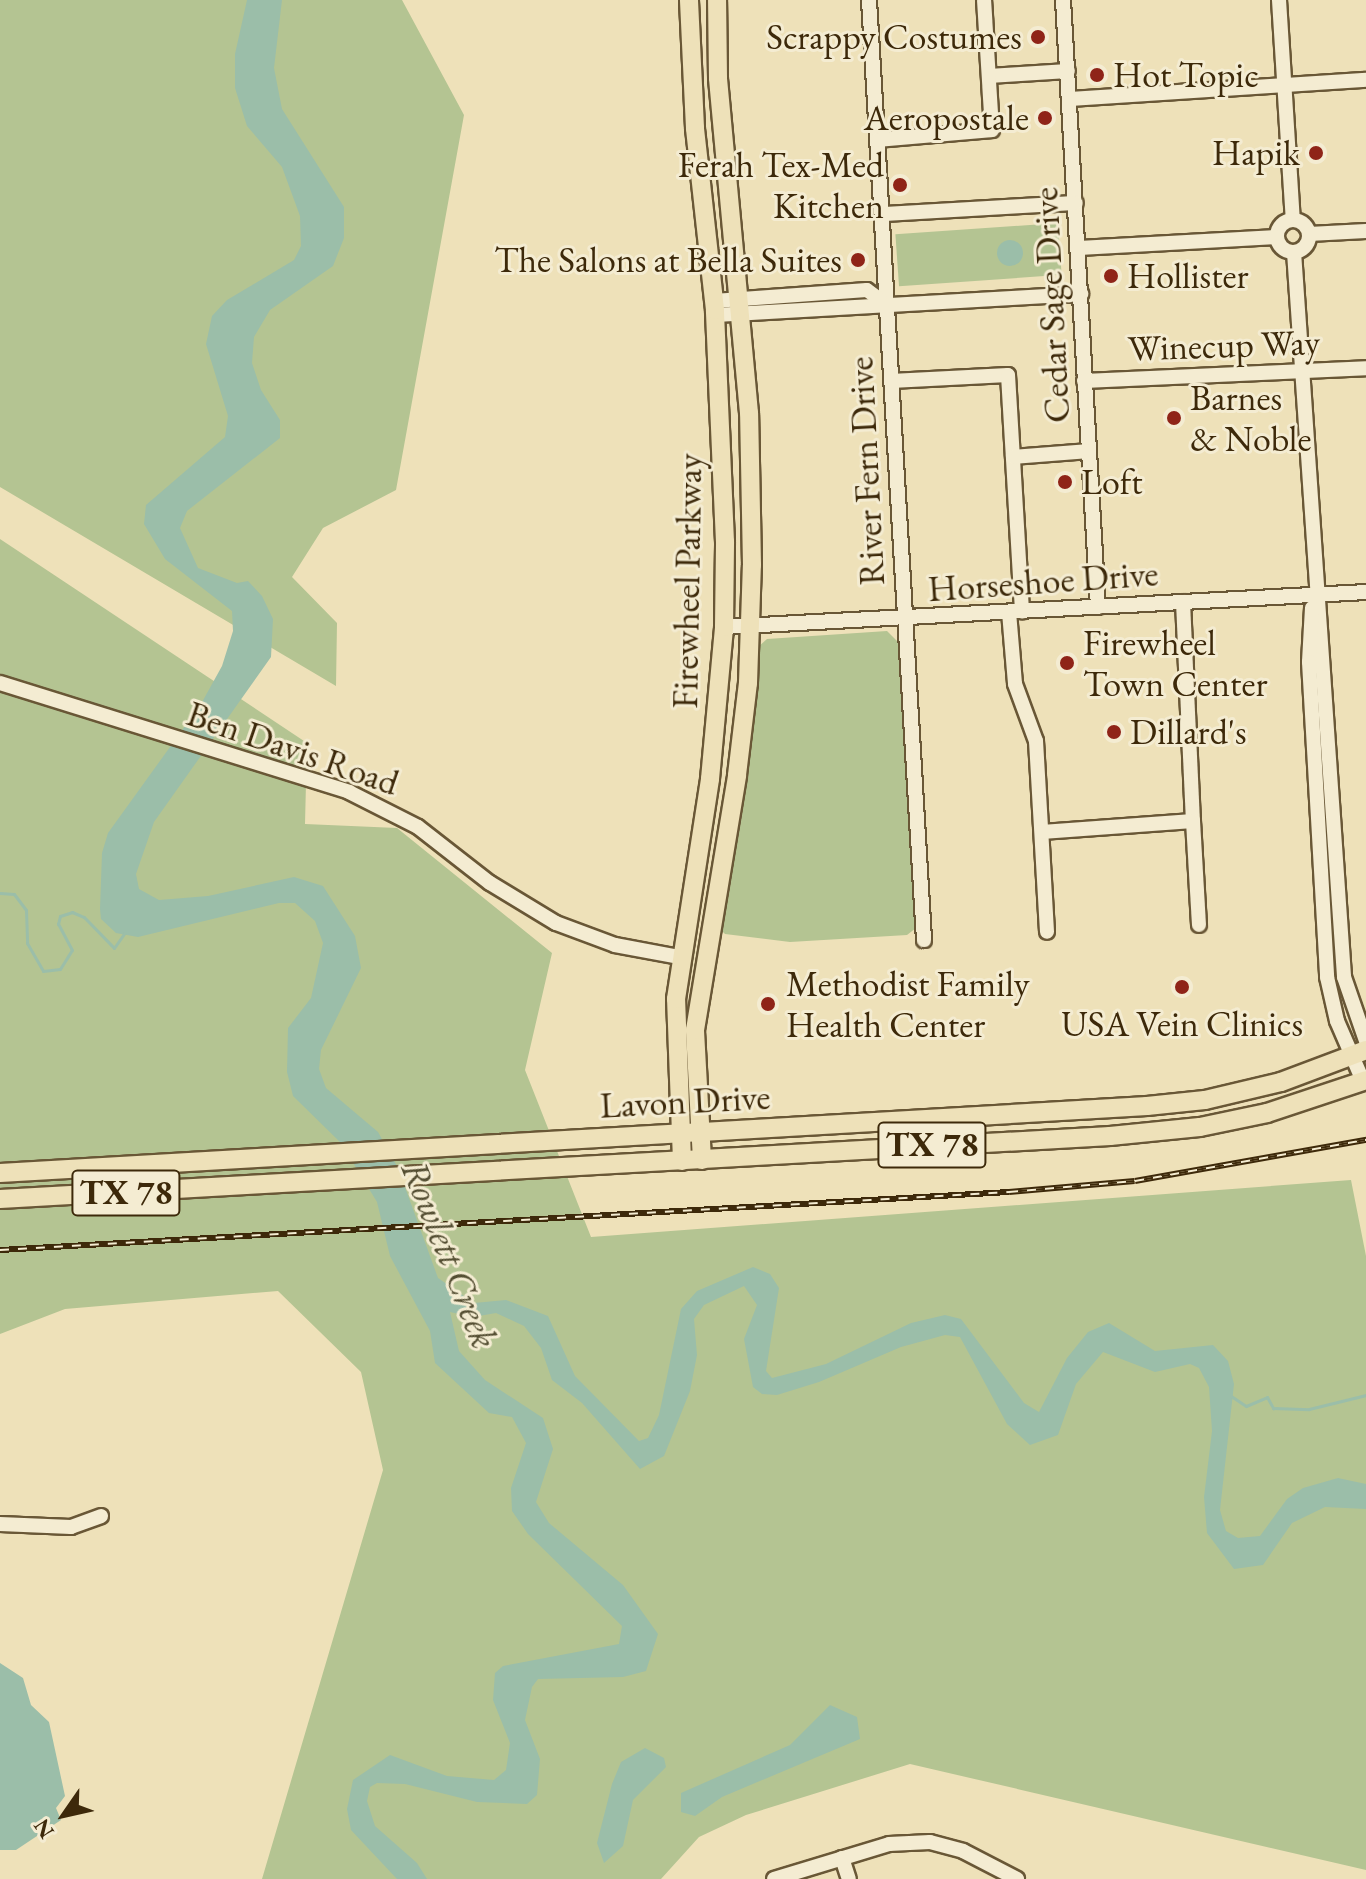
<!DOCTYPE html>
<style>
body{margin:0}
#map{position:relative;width:1366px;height:1879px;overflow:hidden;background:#eee1b9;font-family:"EB Garamond",serif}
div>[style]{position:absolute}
.green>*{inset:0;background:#b4c492;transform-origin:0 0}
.water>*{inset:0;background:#9bbea9}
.round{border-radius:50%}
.stream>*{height:3px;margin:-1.5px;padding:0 1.5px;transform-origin:1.5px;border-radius:1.5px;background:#9bbea9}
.roads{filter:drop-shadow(2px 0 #695736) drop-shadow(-2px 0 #695736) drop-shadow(0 2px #695736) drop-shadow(0 -2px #695736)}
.minor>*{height:14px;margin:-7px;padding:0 7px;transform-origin:7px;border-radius:7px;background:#f4ecd2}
.minor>.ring{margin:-7px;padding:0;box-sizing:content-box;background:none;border:14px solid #f4ecd2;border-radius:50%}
.major>*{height:18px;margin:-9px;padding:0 9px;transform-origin:9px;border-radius:9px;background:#eee1b9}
.rail>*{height:6px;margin-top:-3px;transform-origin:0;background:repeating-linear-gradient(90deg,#f4ecd2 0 9px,#3d290a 0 18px);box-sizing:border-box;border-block:2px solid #3d290a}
.dots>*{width:22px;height:22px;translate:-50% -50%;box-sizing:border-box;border:4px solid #f4ecd2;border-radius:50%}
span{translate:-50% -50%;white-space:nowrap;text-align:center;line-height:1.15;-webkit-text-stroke:6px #f4ecd2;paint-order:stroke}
.shield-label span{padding:2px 6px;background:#f4ecd2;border:2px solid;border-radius:6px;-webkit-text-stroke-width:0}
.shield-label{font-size:34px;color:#3d290a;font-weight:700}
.poi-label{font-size:36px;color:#3d290a}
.right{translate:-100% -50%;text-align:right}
.left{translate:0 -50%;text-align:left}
.street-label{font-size:36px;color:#3d290a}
.water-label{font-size:38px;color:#544e32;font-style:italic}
.north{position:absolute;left:24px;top:1775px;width:80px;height:80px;-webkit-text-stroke:6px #f4ecd2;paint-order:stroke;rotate:236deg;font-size:22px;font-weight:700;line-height:32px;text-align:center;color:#3d290a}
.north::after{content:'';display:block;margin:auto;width:28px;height:36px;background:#3d290a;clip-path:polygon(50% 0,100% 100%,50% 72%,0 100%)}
</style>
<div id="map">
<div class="green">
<div style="clip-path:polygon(0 0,402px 0,464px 115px,396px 490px,323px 528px,292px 577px,337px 623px,336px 686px,0 487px)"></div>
<div style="left:1058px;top:223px;width:52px;height:163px;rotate:86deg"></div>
<div style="clip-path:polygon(0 539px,307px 743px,305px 824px,397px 828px,552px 953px,525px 1070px,591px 1237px,1351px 1180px,1366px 1256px,1366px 1870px,910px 1764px,746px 1815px,699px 1837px,661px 1879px,262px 1879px,383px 1470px,361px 1372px,278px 1291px,65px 1309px,0 1334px)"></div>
<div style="clip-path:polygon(887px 631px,901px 645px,916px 928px,907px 935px,790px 942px,725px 934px,720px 929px,759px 646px,767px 639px)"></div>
</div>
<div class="water">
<div style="clip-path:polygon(247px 0,282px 0,274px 68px,282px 109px,344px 207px,344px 238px,333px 266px,270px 310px,254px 337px,252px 363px,261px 390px,280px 420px,280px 438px,187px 511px,180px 528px,198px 568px,237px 583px,248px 581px,262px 596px,273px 619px,271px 657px,154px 822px,136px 874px,139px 889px,159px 900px,208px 896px,294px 877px,323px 886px,355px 936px,361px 968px,321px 1050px,319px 1069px,326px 1088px,378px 1132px,398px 1168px,438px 1278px,474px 1303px,506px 1300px,548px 1316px,575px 1376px,639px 1441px,648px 1438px,659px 1415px,681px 1309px,697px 1291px,753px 1267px,770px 1274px,779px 1288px,766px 1371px,772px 1378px,826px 1364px,911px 1323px,945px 1315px,961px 1319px,1024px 1403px,1039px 1412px,1067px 1358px,1088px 1332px,1109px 1323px,1155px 1351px,1213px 1345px,1228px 1361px,1234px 1384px,1220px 1510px,1226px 1531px,1238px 1538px,1260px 1536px,1287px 1499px,1303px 1488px,1338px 1478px,1366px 1484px,1366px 1509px,1325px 1507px,1292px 1523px,1263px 1565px,1234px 1569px,1207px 1533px,1204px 1497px,1212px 1431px,1209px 1387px,1199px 1368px,1190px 1364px,1155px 1372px,1103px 1352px,1076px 1384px,1058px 1435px,1030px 1445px,1007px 1424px,960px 1337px,945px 1335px,901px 1347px,819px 1382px,777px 1395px,762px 1394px,753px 1387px,744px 1339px,757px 1305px,744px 1286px,704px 1305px,694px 1319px,697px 1355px,690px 1391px,664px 1456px,640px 1469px,582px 1403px,552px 1380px,541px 1348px,524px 1326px,496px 1313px,473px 1317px,450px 1312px,459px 1351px,485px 1380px,543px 1418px,553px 1449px,536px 1502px,549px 1523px,623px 1585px,658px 1634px,646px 1671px,623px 1677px,538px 1679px,532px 1687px,525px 1720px,540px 1759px,537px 1795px,527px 1804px,477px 1802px,405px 1784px,377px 1783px,370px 1787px,367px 1801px,375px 1826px,417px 1863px,427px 1879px,397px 1879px,351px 1830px,347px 1809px,353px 1780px,390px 1755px,447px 1776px,494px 1780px,506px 1770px,510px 1743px,493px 1700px,495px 1673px,503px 1666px,619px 1644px,622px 1626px,528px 1534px,512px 1511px,511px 1488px,526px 1443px,512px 1417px,489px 1413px,435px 1363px,430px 1331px,390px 1256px,377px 1202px,341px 1143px,293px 1096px,287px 1072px,288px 1028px,311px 998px,323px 943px,315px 921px,295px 903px,279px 903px,138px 937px,116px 933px,101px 919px,100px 909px,102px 853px,108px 833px,201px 704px,222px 666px,233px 631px,232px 611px,165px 559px,144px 524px,146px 505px,225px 437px,228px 416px,206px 344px,212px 316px,227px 300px,294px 260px,301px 246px,300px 216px,282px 167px,247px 126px,235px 88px,235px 54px)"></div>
<div class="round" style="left:997px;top:240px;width:26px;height:26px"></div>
<div style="clip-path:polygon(0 1663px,23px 1678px,31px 1705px,49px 1722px,65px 1796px,56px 1808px,61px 1820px,16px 1850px,0 1850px)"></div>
<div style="clip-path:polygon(830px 1705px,857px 1717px,860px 1739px,722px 1797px,695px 1816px,681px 1812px,681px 1793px,790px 1745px)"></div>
<div style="clip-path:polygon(645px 1748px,664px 1758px,666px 1767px,633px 1800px,623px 1846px,604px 1863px,597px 1843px,612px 1784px,621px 1762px)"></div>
</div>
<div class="stream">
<div style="left:0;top:893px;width:14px;rotate:4deg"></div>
<div style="left:14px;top:894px;width:20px;rotate:53deg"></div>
<div style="left:26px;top:910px;width:33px;rotate:88deg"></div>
<div style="left:27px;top:943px;width:32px;rotate:60deg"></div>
<div style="left:43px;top:971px;width:17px;rotate:-7deg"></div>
<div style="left:60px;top:969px;width:22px;rotate:-58deg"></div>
<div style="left:72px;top:950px;width:30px;rotate:-118deg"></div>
<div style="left:58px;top:924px;width:8px;rotate:-76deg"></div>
<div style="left:60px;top:916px;width:13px;rotate:-18deg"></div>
<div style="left:72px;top:912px;width:13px;rotate:23deg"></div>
<div style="left:84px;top:917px;width:43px;rotate:45.9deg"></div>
<div style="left:114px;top:948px;width:19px;rotate:-55deg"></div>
<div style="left:1231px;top:1396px;width:18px;rotate:34deg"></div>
<div style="left:1246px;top:1406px;width:23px;rotate:-23deg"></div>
<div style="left:1267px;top:1397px;width:13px;rotate:61deg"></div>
<div style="left:1273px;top:1408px;width:36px;rotate:2deg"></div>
<div style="left:1309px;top:1409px;width:59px;rotate:-13.8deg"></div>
</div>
<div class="roads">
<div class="minor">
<div style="left:869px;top:0;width:942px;rotate:86.65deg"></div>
<div style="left:1063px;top:0;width:608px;rotate:86.7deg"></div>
<div style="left:1279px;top:0;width:220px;rotate:86.4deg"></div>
<div style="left:989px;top:76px;width:79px;rotate:-3.6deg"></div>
<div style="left:1070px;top:99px;width:297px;rotate:-3.7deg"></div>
<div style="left:878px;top:140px;width:114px;rotate:-5deg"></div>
<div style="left:992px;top:130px;width:130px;rotate:-93.5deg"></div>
<div style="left:883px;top:214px;width:193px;rotate:-3.3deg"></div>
<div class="ring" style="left:1277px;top:220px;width:18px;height:18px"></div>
<div style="left:1309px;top:234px;width:57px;rotate:-3deg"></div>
<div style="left:1079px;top:248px;width:198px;rotate:-3.2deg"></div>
<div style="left:1294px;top:252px;width:727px;rotate:86.05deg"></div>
<div style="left:1344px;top:977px;width:68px;rotate:71deg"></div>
<div style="left:714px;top:301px;width:153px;rotate:-4.1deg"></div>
<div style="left:867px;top:290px;width:26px;rotate:37deg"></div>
<div style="left:716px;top:315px;width:366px;rotate:-3.3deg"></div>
<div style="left:891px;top:381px;width:117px;rotate:-2.9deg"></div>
<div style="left:1008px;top:375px;width:237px;rotate:86.6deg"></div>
<div style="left:1084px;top:381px;width:282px;rotate:-2.6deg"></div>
<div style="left:1013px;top:457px;width:76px;rotate:-4.5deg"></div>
<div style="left:1183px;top:602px;width:219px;rotate:87.4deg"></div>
<div style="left:1312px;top:608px;width:54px;rotate:93.2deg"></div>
<div style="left:1309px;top:662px;width:316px;rotate:86.7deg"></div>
<div style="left:1327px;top:977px;width:45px;rotate:77.2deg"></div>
<div style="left:1337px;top:1021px;width:65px;rotate:66.6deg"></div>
<div style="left:1009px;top:612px;width:72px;rotate:85.2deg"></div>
<div style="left:1015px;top:684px;width:61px;rotate:69.8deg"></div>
<div style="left:1036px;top:741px;width:191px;rotate:86.7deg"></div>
<div style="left:724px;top:627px;width:643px;rotate:-3.12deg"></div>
<div style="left:0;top:683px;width:366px;rotate:17.3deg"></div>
<div style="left:349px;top:792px;width:77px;rotate:26.9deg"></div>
<div style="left:418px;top:827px;width:91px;rotate:37.9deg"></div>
<div style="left:490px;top:883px;width:77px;rotate:31.2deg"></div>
<div style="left:556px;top:923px;width:63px;rotate:20.4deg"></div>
<div style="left:615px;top:945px;width:66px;rotate:10.5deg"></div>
<div style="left:1042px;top:832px;width:151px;rotate:-4.2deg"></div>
<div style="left:1193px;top:821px;width:104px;rotate:86.7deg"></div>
<div style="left:0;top:1524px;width:71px;rotate:2.4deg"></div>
<div style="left:71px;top:1527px;width:32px;rotate:-20deg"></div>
<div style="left:842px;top:1858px;width:22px;rotate:72deg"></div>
<div style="left:774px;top:1879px;width:120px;rotate:-16.9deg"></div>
<div style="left:889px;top:1844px;width:41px;rotate:-2.8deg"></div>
<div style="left:930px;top:1842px;width:34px;rotate:15deg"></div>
<div style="left:963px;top:1851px;width:61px;rotate:27.4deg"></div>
</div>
<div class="major">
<div style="left:702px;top:1160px;width:130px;rotate:-93.1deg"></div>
<div style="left:695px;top:1030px;width:258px;rotate:-80.6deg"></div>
<div style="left:737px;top:775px;width:93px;rotate:-83.2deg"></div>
<div style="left:748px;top:683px;width:118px;rotate:-88.1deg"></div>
<div style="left:752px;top:565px;width:152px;rotate:-91.1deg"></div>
<div style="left:749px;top:413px;width:336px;rotate:-95.3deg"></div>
<div style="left:718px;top:78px;width:78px;rotate:-90.7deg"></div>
<div style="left:682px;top:1161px;width:162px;rotate:-92.1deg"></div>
<div style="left:676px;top:999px;width:223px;rotate:-81.2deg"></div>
<div style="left:710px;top:779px;width:153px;rotate:-84.7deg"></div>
<div style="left:724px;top:627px;width:85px;rotate:-89.3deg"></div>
<div style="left:725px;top:542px;width:232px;rotate:-92.5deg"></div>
<div style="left:715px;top:310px;width:183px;rotate:-96.3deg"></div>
<div style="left:695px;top:128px;width:128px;rotate:-92.7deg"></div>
<div style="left:0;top:1173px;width:1149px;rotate:-3.34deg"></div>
<div style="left:1147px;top:1106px;width:58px;rotate:-5.9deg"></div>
<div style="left:1205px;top:1100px;width:78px;rotate:-13.3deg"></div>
<div style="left:1281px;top:1082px;width:91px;rotate:-20.6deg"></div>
<div style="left:0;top:1199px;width:1112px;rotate:-3.25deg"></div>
<div style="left:1110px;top:1136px;width:90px;rotate:-5.7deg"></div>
<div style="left:1200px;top:1127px;width:68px;rotate:-11.8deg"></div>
<div style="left:1267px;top:1113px;width:104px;rotate:-18.4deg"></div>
</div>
</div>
<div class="rail">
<div style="left:0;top:1250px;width:1011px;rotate:-3.29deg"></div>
<div style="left:1009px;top:1192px;width:126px;rotate:-5deg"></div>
<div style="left:1135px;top:1181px;width:235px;rotate:-10.1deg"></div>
</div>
<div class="dots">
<div style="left:1038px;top:37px;background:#8f2418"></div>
<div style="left:1097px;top:75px;background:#8f2418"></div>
<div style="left:1045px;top:118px;background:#8f2418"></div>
<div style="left:1316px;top:153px;background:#8f2418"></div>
<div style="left:900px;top:185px;background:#8f2418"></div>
<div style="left:858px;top:260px;background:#8f2418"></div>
<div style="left:1111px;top:276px;background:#8f2418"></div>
<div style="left:1174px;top:418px;background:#8f2418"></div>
<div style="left:1065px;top:482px;background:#8f2418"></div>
<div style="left:1067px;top:663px;background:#8f2418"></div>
<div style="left:1114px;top:732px;background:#8f2418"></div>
<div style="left:1182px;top:987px;background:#8f2418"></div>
<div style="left:768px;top:1004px;background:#8f2418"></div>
</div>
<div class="shield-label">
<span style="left:932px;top:1145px">TX 78</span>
<span style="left:126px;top:1193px">TX 78</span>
</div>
<div class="poi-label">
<span class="right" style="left:1022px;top:37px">Scrappy Costumes</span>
<span class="left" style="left:1113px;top:75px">Hot Topic</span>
<span class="right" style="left:1029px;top:118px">Aeropostale</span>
<span class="right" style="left:1300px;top:153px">Hapik</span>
<span class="right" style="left:884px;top:185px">Ferah Tex-Med<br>Kitchen</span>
<span class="right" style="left:842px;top:260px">The Salons at Bella Suites</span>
<span class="left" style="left:1127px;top:276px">Hollister</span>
<span class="left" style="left:1190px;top:418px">Barnes<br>&amp; Noble</span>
<span class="left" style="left:1081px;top:482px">Loft</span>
<span class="left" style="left:1083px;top:663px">Firewheel<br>Town Center</span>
<span class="left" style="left:1130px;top:732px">Dillard's</span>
<span class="left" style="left:786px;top:1004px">Methodist Family<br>Health Center</span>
<span style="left:1182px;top:1024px">USA Vein Clinics</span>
</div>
<div class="street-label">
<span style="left:1051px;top:305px;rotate:-93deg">Cedar Sage Drive</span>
<span style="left:1224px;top:345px;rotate:-2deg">Winecup Way</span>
<span style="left:866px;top:471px;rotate:-93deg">River Fern Drive</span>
<span style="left:687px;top:581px;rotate:-89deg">Firewheel Parkway</span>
<span style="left:1043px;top:581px;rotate:-4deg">Horseshoe Drive</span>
<span style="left:293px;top:748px;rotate:19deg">Ben Davis Road</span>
<span style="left:685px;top:1101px;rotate:-3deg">Lavon Drive</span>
</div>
<div class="water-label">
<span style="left:450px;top:1254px;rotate:68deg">Rowlett Creek</span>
</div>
<div class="north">N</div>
</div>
